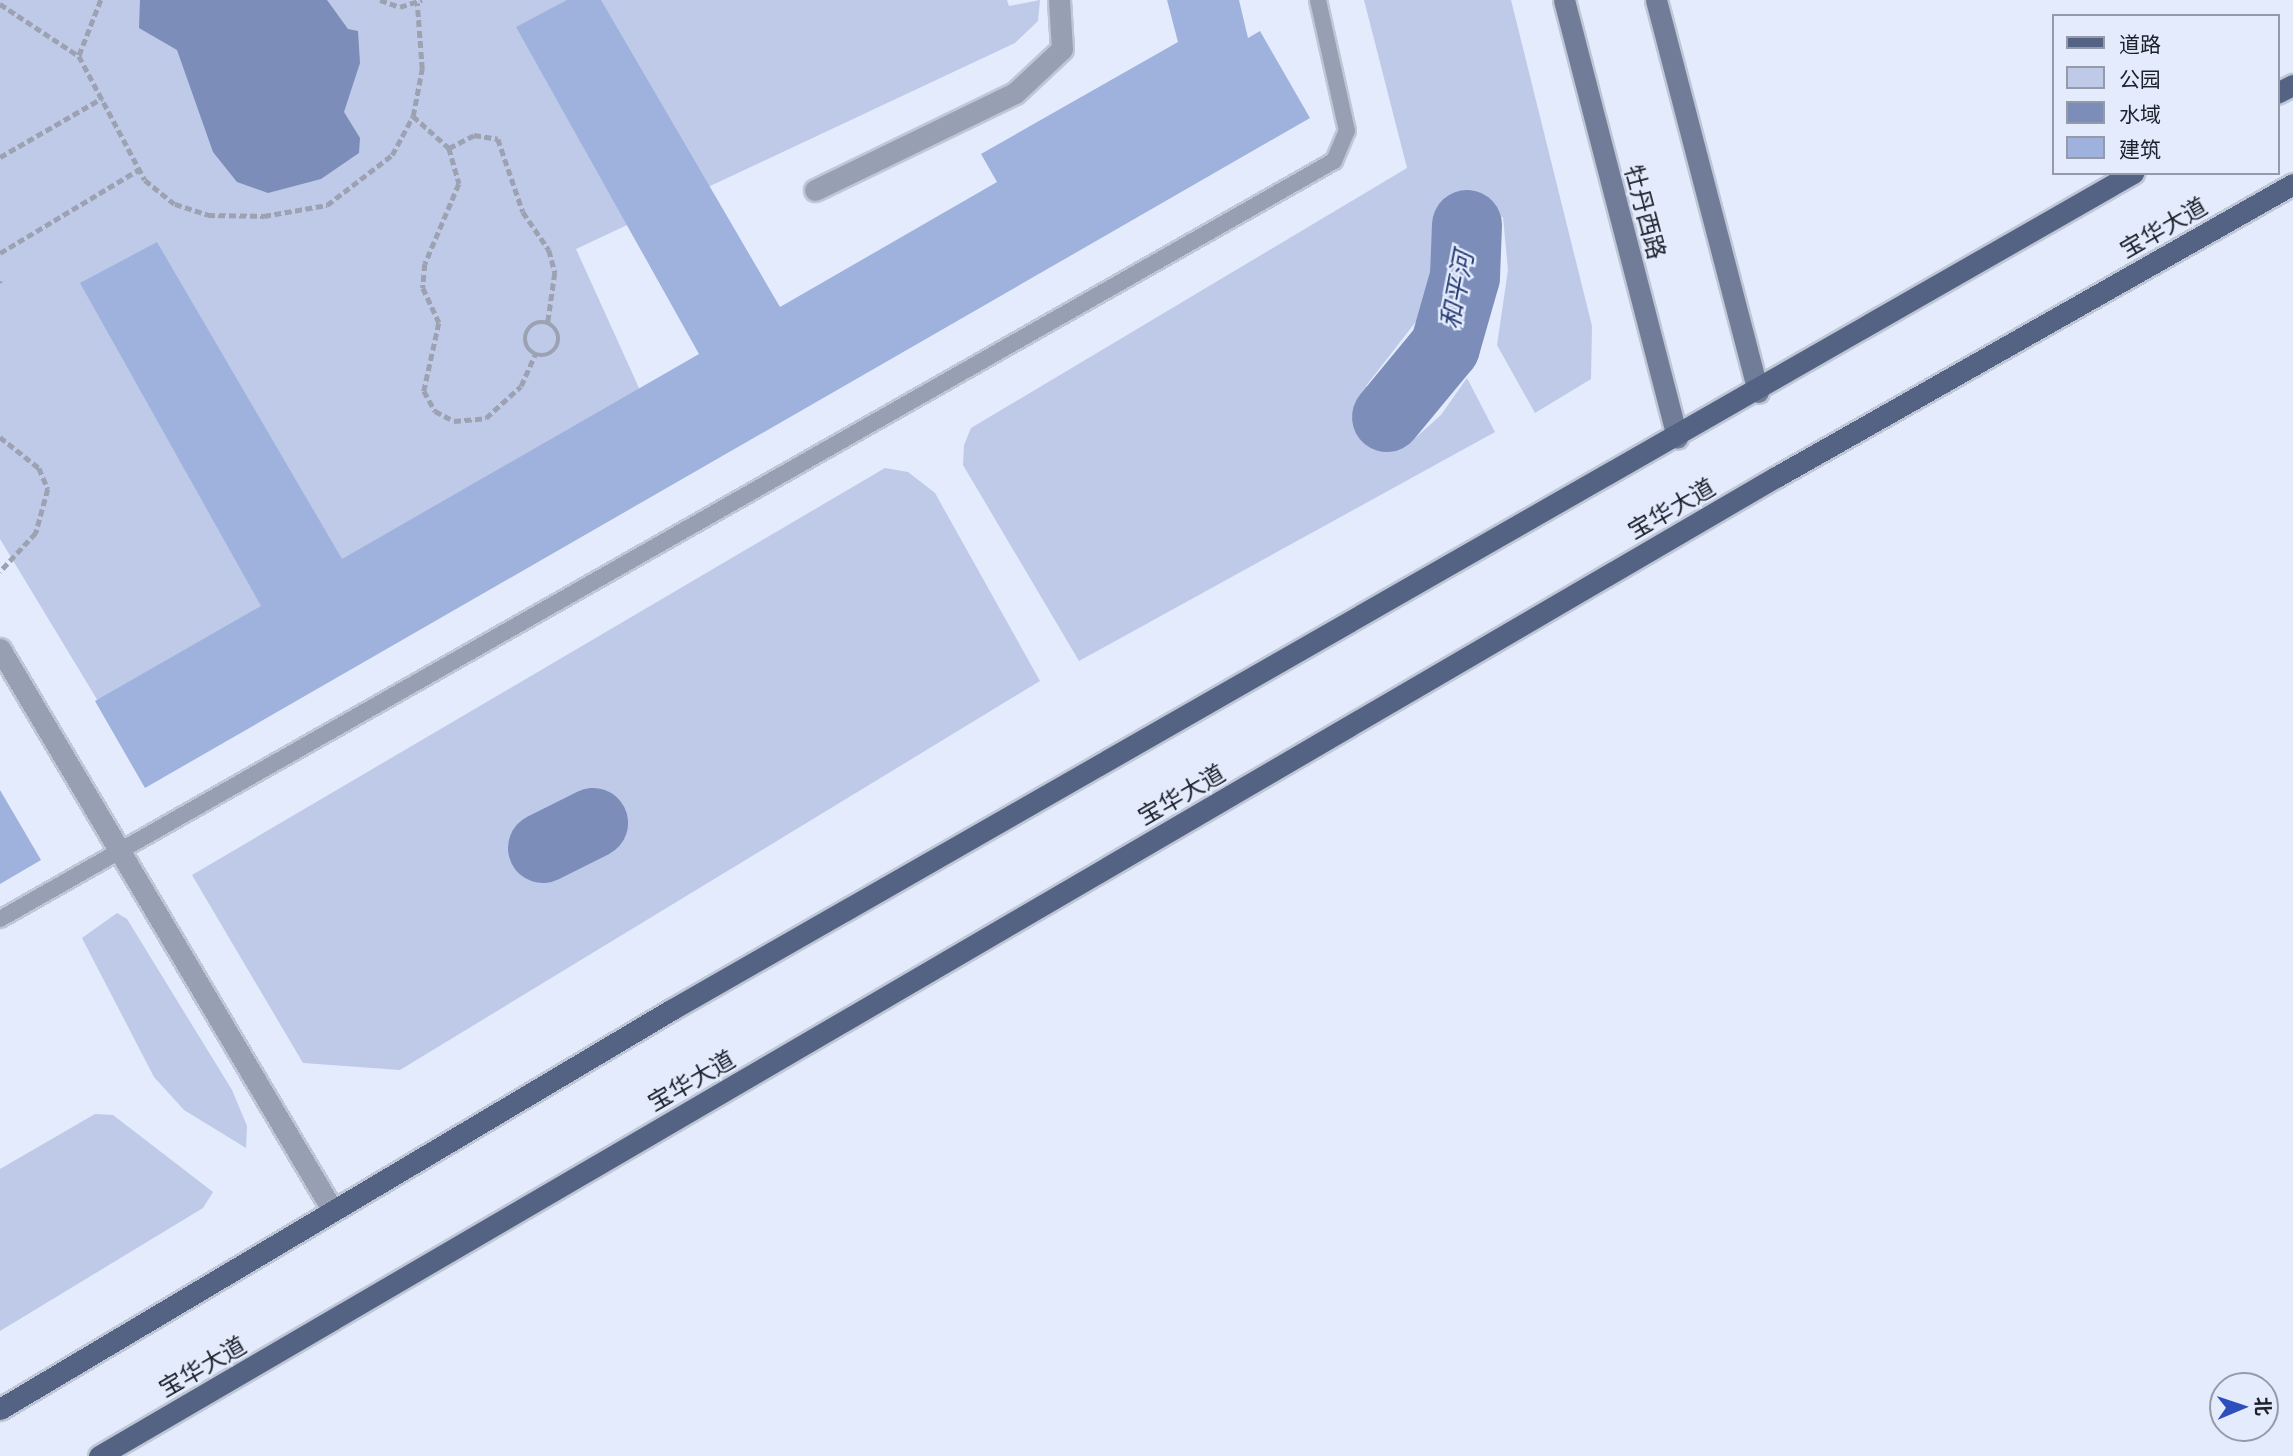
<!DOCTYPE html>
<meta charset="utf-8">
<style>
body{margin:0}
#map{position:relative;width:2293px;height:1456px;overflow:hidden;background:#e3ebfc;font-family:Manrope,"Noto Sans SC",sans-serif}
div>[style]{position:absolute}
.green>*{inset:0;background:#becae7}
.water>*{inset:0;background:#7b8db8}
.river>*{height:70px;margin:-35px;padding:0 35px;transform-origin:35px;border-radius:35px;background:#7b8db8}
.building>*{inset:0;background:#9fb2de}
.path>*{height:4.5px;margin-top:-2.25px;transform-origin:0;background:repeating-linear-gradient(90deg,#9ca2b1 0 7px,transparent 0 10.5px)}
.path>.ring{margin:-2.25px;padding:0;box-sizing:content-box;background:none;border:4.5px solid #9ca2b1;border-radius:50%}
.roads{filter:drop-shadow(2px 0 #bfc7d6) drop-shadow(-2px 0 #bfc7d6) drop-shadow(0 2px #bfc7d6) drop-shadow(0 -2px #bfc7d6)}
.lane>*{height:16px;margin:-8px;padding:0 8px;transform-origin:8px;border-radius:8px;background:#97a0b3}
.street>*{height:21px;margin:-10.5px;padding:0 10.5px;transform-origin:10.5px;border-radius:10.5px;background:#97a0b3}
.secondary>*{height:21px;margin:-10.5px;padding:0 10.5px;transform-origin:10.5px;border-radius:10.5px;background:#707c98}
.primary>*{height:21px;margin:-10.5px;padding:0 10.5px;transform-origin:10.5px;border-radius:10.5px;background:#546284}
span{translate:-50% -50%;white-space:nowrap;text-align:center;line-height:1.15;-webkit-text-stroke:5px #e3ebfc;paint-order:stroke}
.street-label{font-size:24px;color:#1d212b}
.water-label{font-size:26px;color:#2b3e75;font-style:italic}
.legend{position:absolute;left:2052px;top:14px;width:228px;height:161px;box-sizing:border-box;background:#e3ebfc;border:2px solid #949aa8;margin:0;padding:9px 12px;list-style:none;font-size:21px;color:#1d212b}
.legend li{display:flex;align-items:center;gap:14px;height:35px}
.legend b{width:35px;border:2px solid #949aa8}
.north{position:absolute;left:2209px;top:1372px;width:70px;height:70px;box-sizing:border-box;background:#e3ebfc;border:2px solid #949aa8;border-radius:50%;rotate:88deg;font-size:19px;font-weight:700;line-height:28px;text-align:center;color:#1d212b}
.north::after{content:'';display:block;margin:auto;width:24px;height:32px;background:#2e4ebe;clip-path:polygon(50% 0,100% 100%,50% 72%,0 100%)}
</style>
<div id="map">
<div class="green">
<div style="clip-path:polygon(0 0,1007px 0,1009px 6px,1040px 0,1038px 21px,1015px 43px,576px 249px,644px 399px,101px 706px,0 539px)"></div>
<div style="clip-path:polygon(1364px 0,1511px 0,1592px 326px,1591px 379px,1535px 413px,1497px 345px,1508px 270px,1503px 217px,1438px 231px,1438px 272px,1421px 315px,1366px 386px,1404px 448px,1441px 415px,1467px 378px,1495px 432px,1079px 661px,963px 465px,964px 445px,971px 428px,1407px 168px)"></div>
<div style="clip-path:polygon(885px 468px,908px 472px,935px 493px,1040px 681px,400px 1070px,303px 1063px,192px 875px)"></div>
<div style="clip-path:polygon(117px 913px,127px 919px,232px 1090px,247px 1126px,246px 1148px,184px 1110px,154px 1077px,82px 938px)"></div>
<div style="clip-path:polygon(95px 1114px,113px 1115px,213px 1192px,203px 1208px,0 1331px,0 1169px)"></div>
</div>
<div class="water">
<div style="clip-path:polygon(140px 0,327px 0,348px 29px,358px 31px,360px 63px,344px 112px,360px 138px,359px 153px,321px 179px,268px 193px,237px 182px,213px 152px,177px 50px,139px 28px)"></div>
</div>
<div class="river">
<div style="left:1387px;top:417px;width:91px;rotate:-50.4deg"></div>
<div style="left:1445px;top:347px;width:73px;rotate:-74.1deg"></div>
<div style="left:1465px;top:277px;width:52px;rotate:-87.8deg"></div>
<div style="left:543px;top:848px;width:56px;rotate:-26.6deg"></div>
</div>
<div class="building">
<div style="clip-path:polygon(567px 0,601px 0,780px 307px,997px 182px,981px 154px,1178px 42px,1167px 0,1239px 0,1248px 38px,1260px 31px,1310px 118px,145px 788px,95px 701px,261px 606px,80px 283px,157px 242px,342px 559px,699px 354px,516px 27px)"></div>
<div style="clip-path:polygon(0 790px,41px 860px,0 884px)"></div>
</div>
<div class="path">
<div style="left:101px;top:0;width:60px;rotate:111.4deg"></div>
<div style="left:79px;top:56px;width:140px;rotate:62deg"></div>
<div style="left:145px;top:180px;width:38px;rotate:39deg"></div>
<div style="left:175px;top:204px;width:35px;rotate:18deg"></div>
<div style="left:208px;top:215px;width:56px;rotate:1deg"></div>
<div style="left:264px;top:216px;width:64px;rotate:-9.9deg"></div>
<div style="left:327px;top:205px;width:82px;rotate:-37.6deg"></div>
<div style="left:392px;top:155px;width:44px;rotate:-61.7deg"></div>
<div style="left:413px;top:116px;width:48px;rotate:-79.2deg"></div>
<div style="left:422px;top:69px;width:66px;rotate:-94.3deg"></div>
<div style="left:380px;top:0;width:21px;rotate:19deg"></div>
<div style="left:400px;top:7px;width:23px;rotate:-18deg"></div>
<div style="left:0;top:4px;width:95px;rotate:33.4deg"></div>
<div style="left:413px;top:116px;width:48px;rotate:41.6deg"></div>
<div style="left:449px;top:148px;width:37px;rotate:74deg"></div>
<div style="left:459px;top:184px;width:87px;rotate:113deg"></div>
<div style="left:425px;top:264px;width:24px;rotate:95deg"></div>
<div style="left:423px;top:288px;width:38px;rotate:65deg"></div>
<div style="left:439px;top:323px;width:70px;rotate:102.4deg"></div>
<div style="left:424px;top:391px;width:23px;rotate:61deg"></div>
<div style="left:435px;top:411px;width:21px;rotate:28deg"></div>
<div style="left:454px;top:421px;width:32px;rotate:-5deg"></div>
<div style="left:486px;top:418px;width:47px;rotate:-42.4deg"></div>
<div style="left:521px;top:386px;width:34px;rotate:-66deg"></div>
<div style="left:449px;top:148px;width:28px;rotate:-27deg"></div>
<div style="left:474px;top:135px;width:24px;rotate:9deg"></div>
<div style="left:498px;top:139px;width:77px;rotate:71.1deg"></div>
<div style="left:523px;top:212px;width:46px;rotate:55.6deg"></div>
<div style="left:549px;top:250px;width:24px;rotate:75deg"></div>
<div style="left:555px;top:273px;width:49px;rotate:98.1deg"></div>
<div style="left:0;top:157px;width:118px;rotate:-30deg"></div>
<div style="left:0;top:253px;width:163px;rotate:-31deg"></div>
<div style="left:0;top:281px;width:2px;rotate:90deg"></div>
<div class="ring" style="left:525px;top:322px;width:29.5px;height:29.5px"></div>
<div style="left:0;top:437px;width:50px;rotate:38.5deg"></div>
<div style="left:39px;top:468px;width:23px;rotate:67deg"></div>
<div style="left:48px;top:489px;width:46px;rotate:105.3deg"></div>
<div style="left:36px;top:533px;width:53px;rotate:132.7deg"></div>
</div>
<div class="roads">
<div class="lane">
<div style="left:0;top:919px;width:1534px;rotate:-29.61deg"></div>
<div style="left:1334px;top:161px;width:33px;rotate:-67deg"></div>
<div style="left:1347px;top:131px;width:134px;rotate:-102.5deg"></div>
</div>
<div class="street">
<div style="left:815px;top:190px;width:222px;rotate:-25.9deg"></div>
<div style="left:1015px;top:93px;width:64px;rotate:-43.1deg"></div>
<div style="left:1062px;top:49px;width:49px;rotate:-93.5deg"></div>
<div style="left:0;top:649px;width:653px;rotate:59.35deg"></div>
</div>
<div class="secondary">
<div style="left:1564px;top:0;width:452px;rotate:75.5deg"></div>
<div style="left:1656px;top:0;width:405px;rotate:75.4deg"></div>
</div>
<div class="primary">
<div style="left:2277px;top:93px;width:18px;rotate:-27deg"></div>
<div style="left:0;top:1409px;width:781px;rotate:-30.74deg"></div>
<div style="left:671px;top:1010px;width:1685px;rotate:-29.79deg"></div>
<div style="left:99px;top:1456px;width:1942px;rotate:-30.28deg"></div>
<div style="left:1776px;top:477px;width:594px;rotate:-29.54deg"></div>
</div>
</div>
<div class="street-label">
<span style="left:1646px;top:212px;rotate:75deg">牡丹西路</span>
<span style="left:2163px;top:227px;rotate:-30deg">宝华大道</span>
<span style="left:1671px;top:508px;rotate:-30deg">宝华大道</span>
<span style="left:1181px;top:794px;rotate:-30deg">宝华大道</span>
<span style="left:691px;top:1080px;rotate:-30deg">宝华大道</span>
<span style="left:202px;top:1366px;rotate:-30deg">宝华大道</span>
</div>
<div class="water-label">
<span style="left:1457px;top:290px;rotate:-79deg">和平河</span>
</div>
<ul class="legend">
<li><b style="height:9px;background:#546284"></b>道路</li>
<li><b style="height:19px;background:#becae7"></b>公园</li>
<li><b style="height:19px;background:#7b8db8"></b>水域</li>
<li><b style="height:19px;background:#9fb2de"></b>建筑</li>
</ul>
<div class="north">北</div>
</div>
